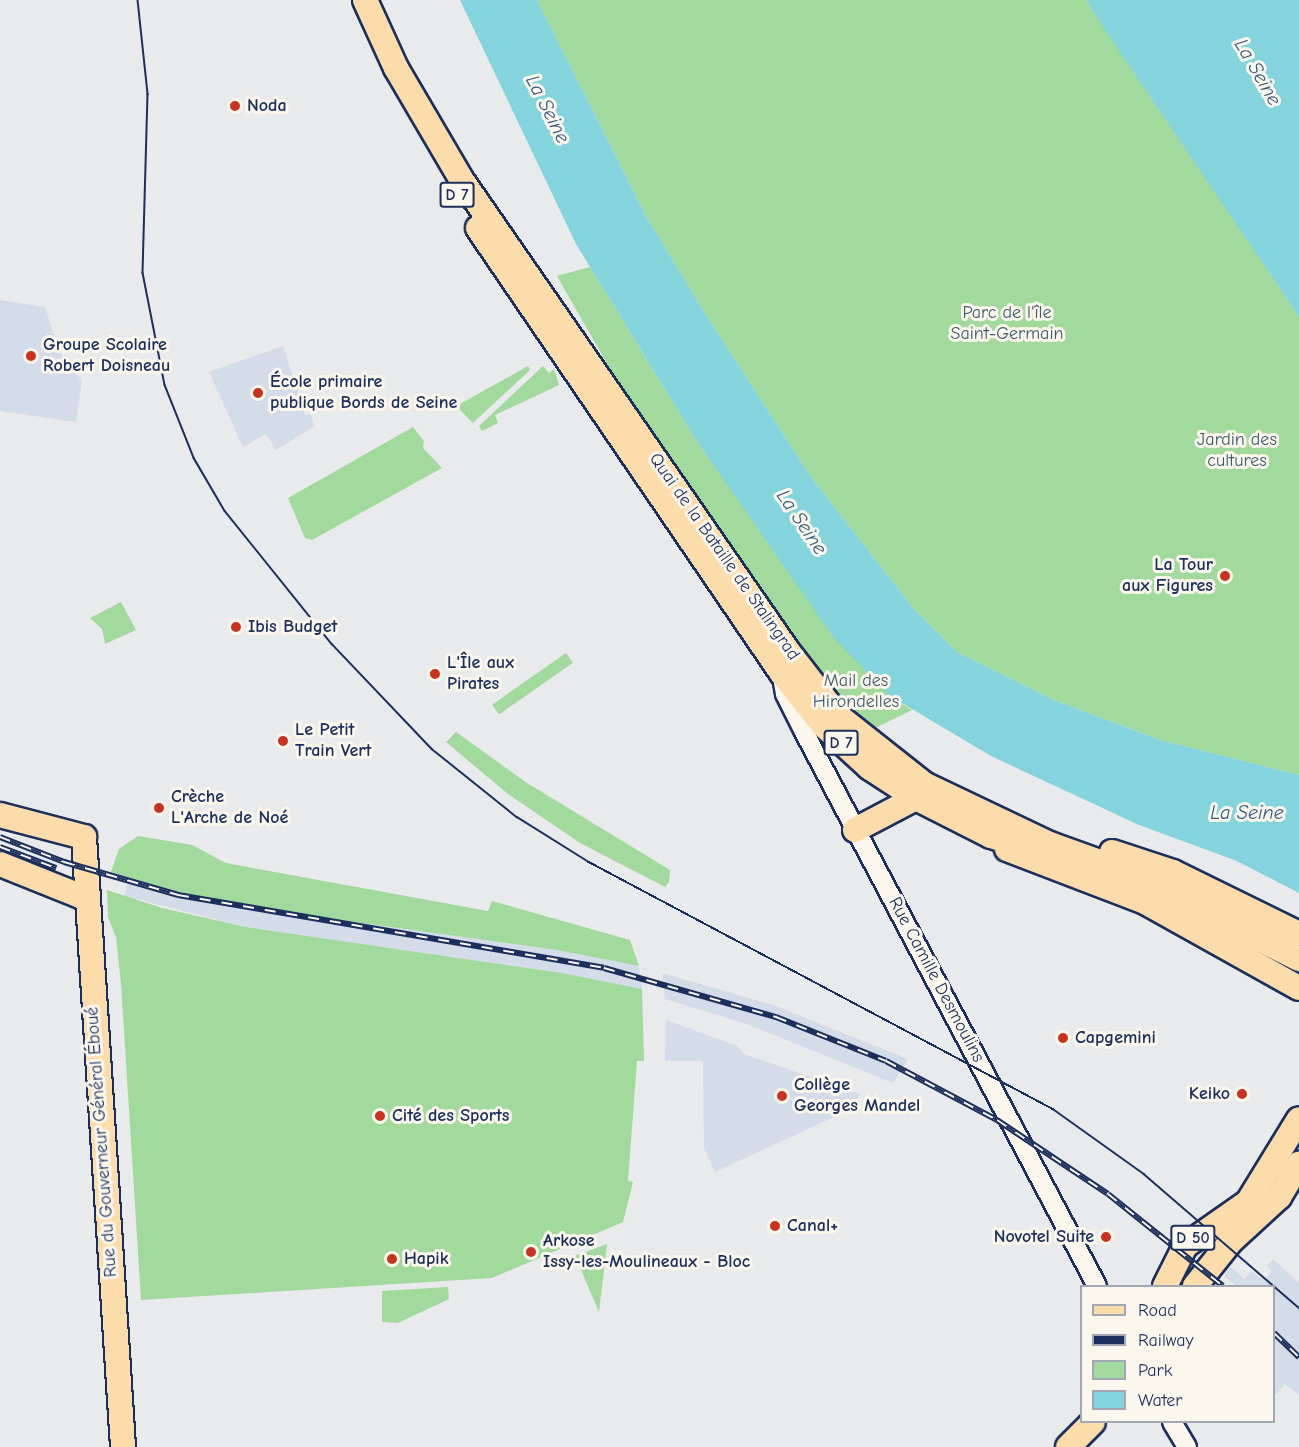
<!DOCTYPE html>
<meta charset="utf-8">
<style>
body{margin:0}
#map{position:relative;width:1299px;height:1447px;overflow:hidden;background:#e9eaeb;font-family:"Comic Neue",sans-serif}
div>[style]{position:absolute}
.built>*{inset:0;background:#d4dbe9}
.green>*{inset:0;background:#a2d99d;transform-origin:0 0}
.water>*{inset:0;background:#83d4dd}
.roads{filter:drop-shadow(2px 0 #1b2f5e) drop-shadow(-2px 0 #1b2f5e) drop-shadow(0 2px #1b2f5e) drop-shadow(0 -2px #1b2f5e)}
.minor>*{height:18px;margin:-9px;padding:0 9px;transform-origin:9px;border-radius:9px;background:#fbf7ec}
.major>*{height:24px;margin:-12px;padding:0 12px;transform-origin:12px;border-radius:12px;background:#fddcac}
.tram>*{height:1.5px;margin:-0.75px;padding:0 0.75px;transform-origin:0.75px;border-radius:0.75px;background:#1b2f5e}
.rail>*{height:6px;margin-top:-3px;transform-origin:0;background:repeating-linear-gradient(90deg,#fbf7ec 0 11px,#1b2f5e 0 22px);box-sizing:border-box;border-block:2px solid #1b2f5e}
.dots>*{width:16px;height:16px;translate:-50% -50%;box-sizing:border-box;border:3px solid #fbf7ec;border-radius:50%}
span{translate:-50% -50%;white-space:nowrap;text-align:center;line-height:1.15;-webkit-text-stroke:6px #fbf7ec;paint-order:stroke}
.shield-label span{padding:2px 4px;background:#fbf7ec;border:2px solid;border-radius:4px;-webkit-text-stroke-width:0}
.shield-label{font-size:16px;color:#1b2f5e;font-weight:700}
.poi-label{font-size:18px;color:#1b2f5e;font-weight:700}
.left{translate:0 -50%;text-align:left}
.right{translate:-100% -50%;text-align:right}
.park-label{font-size:18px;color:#3d5a6e}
.street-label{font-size:18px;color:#1b2f5e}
.water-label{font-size:20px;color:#35587e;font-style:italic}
.legend{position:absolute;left:1080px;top:1285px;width:195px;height:138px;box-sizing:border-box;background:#fbf7ec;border:2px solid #a1a7b3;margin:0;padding:8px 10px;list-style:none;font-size:18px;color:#1b2f5e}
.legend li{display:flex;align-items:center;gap:12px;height:30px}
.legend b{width:30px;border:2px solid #a1a7b3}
</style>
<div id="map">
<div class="built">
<div style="clip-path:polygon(0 300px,45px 307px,59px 351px,82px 381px,76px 422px,0 411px)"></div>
<div style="clip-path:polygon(283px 346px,305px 415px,310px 414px,315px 426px,276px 450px,266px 434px,243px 447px,209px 372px)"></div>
<div style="clip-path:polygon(129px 878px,260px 909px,557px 950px,639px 966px,642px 989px,562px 973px,246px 927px,124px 896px)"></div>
<div style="clip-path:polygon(662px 973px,773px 1005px,908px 1059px,893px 1083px,747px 1024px,665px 999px)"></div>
<div style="clip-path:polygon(666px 1020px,737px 1046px,744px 1054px,860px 1094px,849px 1110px,715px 1172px,704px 1148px,703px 1061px,665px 1061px)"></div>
<div style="clip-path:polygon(1273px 1259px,1299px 1283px,1299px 1395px,1285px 1384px,1274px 1397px,1274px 1286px,1236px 1286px,1224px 1276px,1231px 1267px,1244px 1279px,1251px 1271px,1264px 1281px,1272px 1271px,1267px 1266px)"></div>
</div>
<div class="green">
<div style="clip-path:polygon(537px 0,1086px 0,1299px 317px,1299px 775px,1160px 740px,1054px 700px,957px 652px,913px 608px,811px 477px,709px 320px,646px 216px)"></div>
<div style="clip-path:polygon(590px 267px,696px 440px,831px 631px,890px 696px,912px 710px,859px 736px,663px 462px,557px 276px)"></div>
<div style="clip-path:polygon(528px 366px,530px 370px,473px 423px,460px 410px,460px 404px)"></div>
<div style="clip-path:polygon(543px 366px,549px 373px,554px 369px,559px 385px,495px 415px,498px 423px,482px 431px,479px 426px)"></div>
<div style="clip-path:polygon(413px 427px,424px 441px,423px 448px,442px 468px,312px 540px,305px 538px,288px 498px)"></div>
<div style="clip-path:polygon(121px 602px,136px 630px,105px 644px,102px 629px,90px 618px)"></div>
<div style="left:566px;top:653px;width:12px;height:90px;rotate:55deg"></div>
<div style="clip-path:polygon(456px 732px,527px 783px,670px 870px,669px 882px,665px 887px,580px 843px,508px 794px,446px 742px)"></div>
<div style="clip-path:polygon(138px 836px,192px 845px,226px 863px,488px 911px,492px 901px,630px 940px,639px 966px,557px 950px,260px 909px,176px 892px,111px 872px,119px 849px)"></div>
<div style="clip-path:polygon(107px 890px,162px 908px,246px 927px,562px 973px,642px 989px,644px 1061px,637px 1061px,628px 1181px,633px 1182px,623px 1222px,492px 1278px,141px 1300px,121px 984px,116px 937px,108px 917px)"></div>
<div style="clip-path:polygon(607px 1244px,599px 1312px,575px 1256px)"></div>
<div style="clip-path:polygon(448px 1287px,449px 1299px,398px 1323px,382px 1322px,382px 1291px)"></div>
</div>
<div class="water">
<div style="clip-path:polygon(460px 0,537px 0,646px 216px,709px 320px,811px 477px,913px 608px,957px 652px,1054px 700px,1160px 740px,1299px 775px,1299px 893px,1237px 861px,1139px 825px,991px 756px,890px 696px,834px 638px,696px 440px,576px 244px)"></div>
<div style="clip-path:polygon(1086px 0,1299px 0,1299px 317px,1107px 33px)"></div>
</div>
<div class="roads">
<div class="minor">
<div style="left:782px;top:677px;width:17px;rotate:80deg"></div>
<div style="left:785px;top:694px;width:40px;rotate:63.4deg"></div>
<div style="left:803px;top:730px;width:629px;rotate:62.13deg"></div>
<div style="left:1172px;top:1422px;width:29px;rotate:59deg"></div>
</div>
<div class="major">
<div style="left:365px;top:0;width:75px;rotate:65.5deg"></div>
<div style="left:396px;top:68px;width:129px;rotate:59.6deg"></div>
<div style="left:461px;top:179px;width:573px;rotate:55.31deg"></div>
<div style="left:787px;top:650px;width:83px;rotate:52.3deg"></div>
<div style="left:838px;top:716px;width:110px;rotate:38.3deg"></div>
<div style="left:924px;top:784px;width:140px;rotate:25.5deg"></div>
<div style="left:1050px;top:844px;width:73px;rotate:19.9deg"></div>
<div style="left:1119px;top:869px;width:201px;rotate:26.6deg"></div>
<div style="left:478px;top:228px;width:538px;rotate:55.69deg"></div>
<div style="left:781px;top:672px;width:69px;rotate:51.5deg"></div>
<div style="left:824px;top:726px;width:62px;rotate:42.4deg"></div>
<div style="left:870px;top:768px;width:55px;rotate:33.1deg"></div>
<div style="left:916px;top:798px;width:84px;rotate:26.9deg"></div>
<div style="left:991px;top:836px;width:37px;rotate:17deg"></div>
<div style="left:0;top:815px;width:87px;rotate:14.7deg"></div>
<div style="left:84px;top:837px;width:611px;rotate:86.34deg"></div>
<div style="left:855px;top:830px;width:69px;rotate:-27.7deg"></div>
<div style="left:1007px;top:849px;width:148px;rotate:21deg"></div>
<div style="left:1145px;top:902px;width:176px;rotate:29.2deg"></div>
<div style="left:1112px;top:852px;width:64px;rotate:18.2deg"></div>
<div style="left:1173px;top:872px;width:140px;rotate:26.2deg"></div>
<div style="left:0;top:864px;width:92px;rotate:21.8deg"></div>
<div style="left:1165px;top:1286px;width:45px;rotate:-63.4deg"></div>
<div style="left:1185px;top:1246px;width:77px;rotate:-34.9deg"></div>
<div style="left:1248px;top:1202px;width:97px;rotate:-58.4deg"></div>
<div style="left:1195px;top:1286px;width:56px;rotate:-51.5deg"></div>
<div style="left:1230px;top:1242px;width:67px;rotate:-42.6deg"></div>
<div style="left:1279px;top:1197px;width:39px;rotate:-59deg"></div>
<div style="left:1068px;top:1447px;width:35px;rotate:-45deg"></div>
</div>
</div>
<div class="tram">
<div style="left:138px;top:0;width:95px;rotate:83.9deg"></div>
<div style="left:148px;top:94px;width:179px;rotate:91.6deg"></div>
<div style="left:143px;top:273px;width:114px;rotate:78.9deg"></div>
<div style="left:165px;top:385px;width:79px;rotate:68.3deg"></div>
<div style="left:194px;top:458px;width:61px;rotate:59.7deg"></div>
<div style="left:225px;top:511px;width:171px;rotate:51.2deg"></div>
<div style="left:332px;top:644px;width:145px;rotate:46.4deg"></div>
<div style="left:432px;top:749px;width:109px;rotate:38.7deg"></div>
<div style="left:517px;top:817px;width:85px;rotate:32deg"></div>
<div style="left:589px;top:862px;width:526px;rotate:28.03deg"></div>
<div style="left:1053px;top:1109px;width:112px;rotate:35.5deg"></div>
<div style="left:1144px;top:1174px;width:205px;rotate:40.8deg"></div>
</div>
<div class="rail">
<div style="left:0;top:837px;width:69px;rotate:21.3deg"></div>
<div style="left:64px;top:862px;width:119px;rotate:16.1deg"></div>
<div style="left:178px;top:895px;width:432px;rotate:9.7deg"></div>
<div style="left:604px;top:968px;width:179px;rotate:15.9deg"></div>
<div style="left:776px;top:1017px;width:118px;rotate:21.8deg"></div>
<div style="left:886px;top:1061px;width:126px;rotate:28deg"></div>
<div style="left:997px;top:1120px;width:133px;rotate:33.7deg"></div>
<div style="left:1108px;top:1194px;width:147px;rotate:38.7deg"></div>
<div style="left:0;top:847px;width:60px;rotate:20.6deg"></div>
<div style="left:1274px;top:1333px;width:35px;rotate:44deg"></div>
</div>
<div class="dots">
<div style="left:235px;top:106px;background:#c8321e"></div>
<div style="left:31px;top:356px;background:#c8321e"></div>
<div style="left:258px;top:393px;background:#c8321e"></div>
<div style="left:1225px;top:576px;background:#c8321e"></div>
<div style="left:236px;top:627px;background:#c8321e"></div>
<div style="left:435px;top:674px;background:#c8321e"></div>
<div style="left:283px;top:741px;background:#c8321e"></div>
<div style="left:159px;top:808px;background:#c8321e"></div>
<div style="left:1063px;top:1038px;background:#c8321e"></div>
<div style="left:1242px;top:1094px;background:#c8321e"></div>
<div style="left:782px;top:1096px;background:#c8321e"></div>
<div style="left:380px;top:1116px;background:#c8321e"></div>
<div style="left:775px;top:1226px;background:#c8321e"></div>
<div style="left:1106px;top:1237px;background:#c8321e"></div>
<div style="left:531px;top:1252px;background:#c8321e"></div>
<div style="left:392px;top:1259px;background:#c8321e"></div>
</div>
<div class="shield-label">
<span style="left:457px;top:195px">D 7</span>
<span style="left:841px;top:743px">D 7</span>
<span style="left:1193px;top:1238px">D 50</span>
</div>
<div class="poi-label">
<span class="left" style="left:247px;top:106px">Noda</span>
<span class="left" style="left:43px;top:356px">Groupe Scolaire<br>Robert Doisneau</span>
<span class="left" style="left:270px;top:393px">École primaire<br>publique Bords de Seine</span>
<span class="right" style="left:1213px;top:576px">La Tour<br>aux Figures</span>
<span class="left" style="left:248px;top:627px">Ibis Budget</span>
<span class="left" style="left:447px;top:674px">L'Île aux<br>Pirates</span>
<span class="left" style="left:295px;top:741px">Le Petit<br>Train Vert</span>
<span class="left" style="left:171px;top:808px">Crèche<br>L'Arche de Noé</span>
<span class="left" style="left:1075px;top:1038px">Capgemini</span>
<span class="left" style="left:794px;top:1096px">Collège<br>Georges Mandel</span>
<span class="right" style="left:1230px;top:1094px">Keiko</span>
<span class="left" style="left:392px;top:1116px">Cité des Sports</span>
<span class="left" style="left:787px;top:1226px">Canal+</span>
<span class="right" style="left:1094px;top:1237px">Novotel Suite</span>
<span class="left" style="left:543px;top:1252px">Arkose<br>Issy-les-Moulineaux - Bloc</span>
<span class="left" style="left:404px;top:1259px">Hapik</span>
</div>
<div class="park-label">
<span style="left:1007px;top:324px">Parc de l'île<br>Saint-Germain</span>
<span style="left:1237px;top:451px">Jardin des<br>cultures</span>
<span style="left:856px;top:692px">Mail des<br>Hirondelles</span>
</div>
<div class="street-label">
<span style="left:724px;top:557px;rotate:55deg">Quai de la Bataille de Stalingrad</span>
<span style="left:936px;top:980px;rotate:62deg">Rue Camille Desmoulins</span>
<span style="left:102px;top:1142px;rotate:-94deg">Rue du Gouverneur Général Éboué</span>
</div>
<div class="water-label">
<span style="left:1258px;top:72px;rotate:60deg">La Seine</span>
<span style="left:548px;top:109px;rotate:63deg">La Seine</span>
<span style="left:802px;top:522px;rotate:56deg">La Seine</span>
<span style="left:1247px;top:812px">La Seine</span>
</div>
<ul class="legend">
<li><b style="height:8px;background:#fddcac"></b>Road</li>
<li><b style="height:8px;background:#1b2f5e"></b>Railway</li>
<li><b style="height:16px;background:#a2d99d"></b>Park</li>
<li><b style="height:16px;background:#83d4dd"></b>Water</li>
</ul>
</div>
